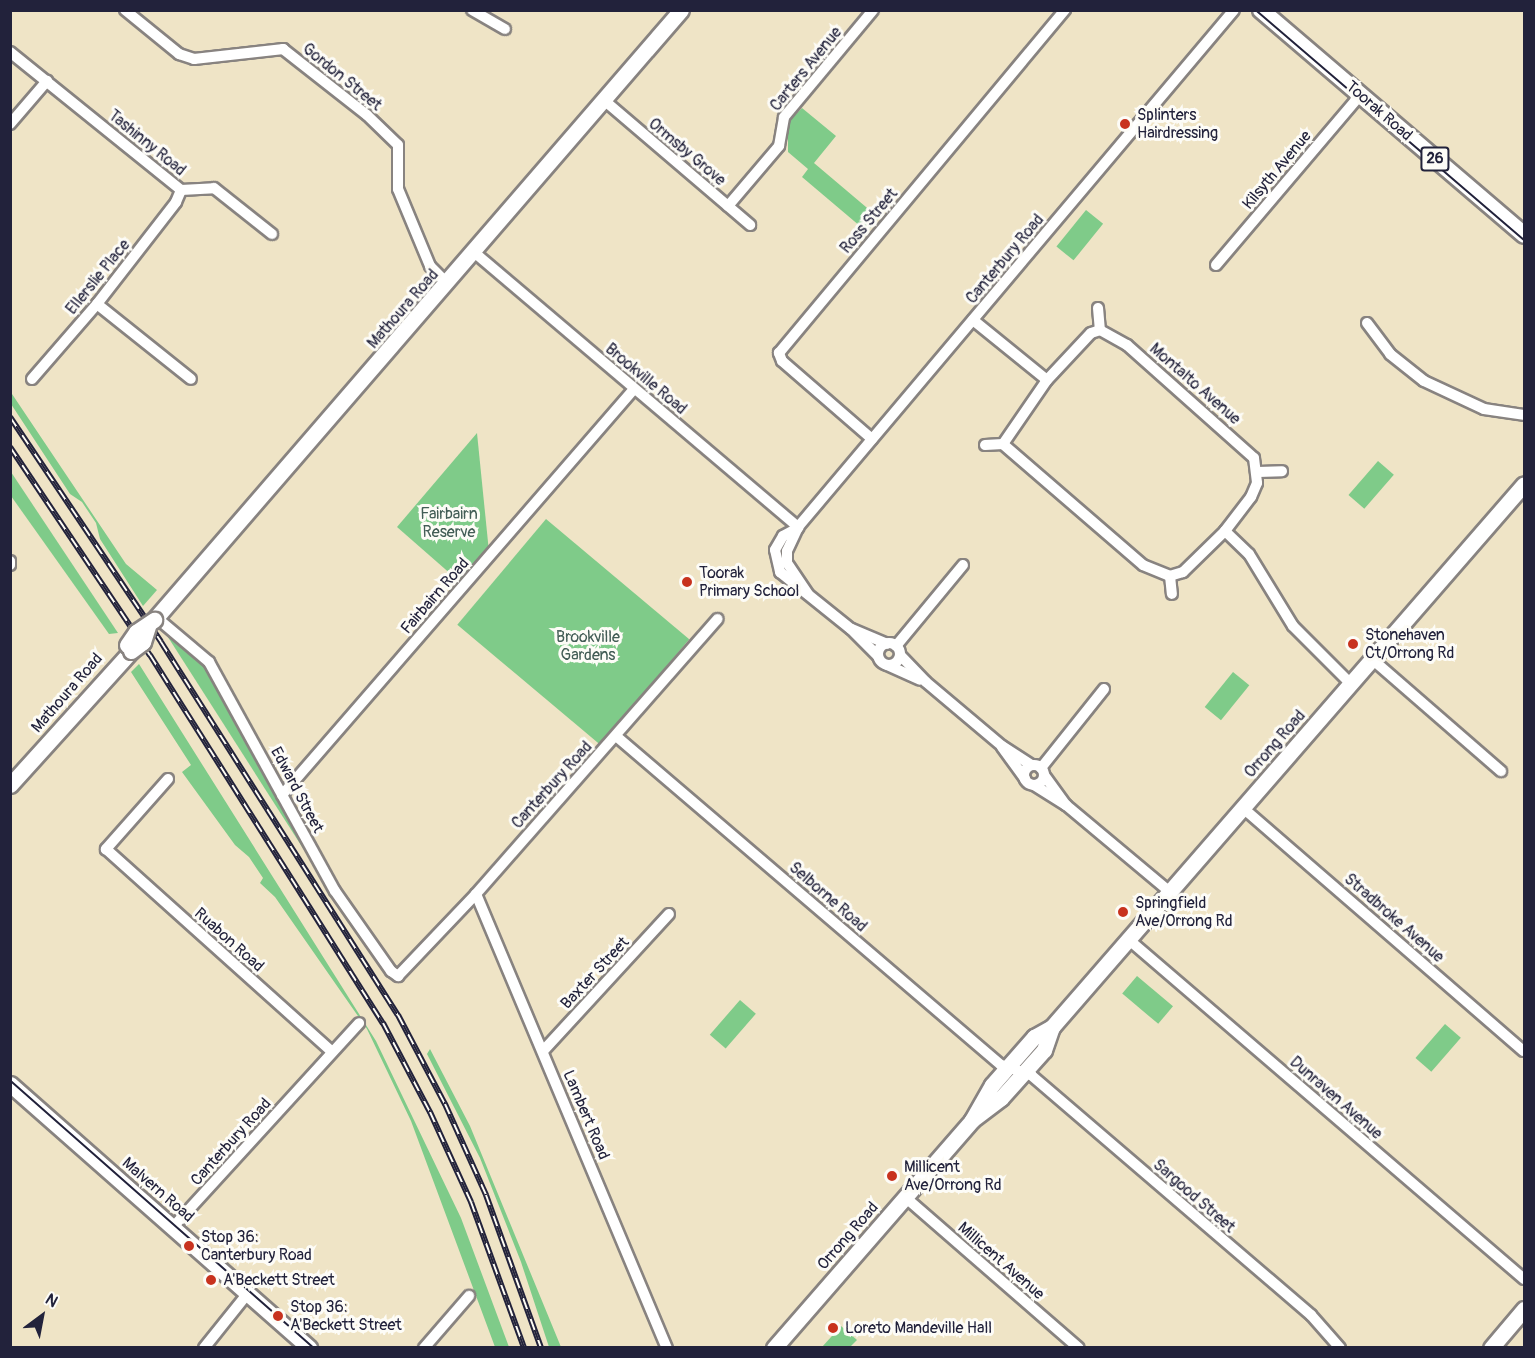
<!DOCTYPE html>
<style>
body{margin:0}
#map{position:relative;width:1535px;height:1358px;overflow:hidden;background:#efe4c6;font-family:Pangolin,sans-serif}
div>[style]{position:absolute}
.green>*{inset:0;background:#7fcb89;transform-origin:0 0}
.roads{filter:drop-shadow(2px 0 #888380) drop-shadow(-2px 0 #888380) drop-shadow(0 2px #888380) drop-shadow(0 -2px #888380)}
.street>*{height:10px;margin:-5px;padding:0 5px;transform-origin:5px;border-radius:5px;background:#fff}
.street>.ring{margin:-5px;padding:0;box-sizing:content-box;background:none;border:10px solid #fff;border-radius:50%}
.secondary>*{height:15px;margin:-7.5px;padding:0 7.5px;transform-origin:7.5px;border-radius:7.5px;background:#fff}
.primary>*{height:16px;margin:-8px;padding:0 8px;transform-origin:8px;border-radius:8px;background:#fff}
.tram>*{height:1.5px;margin:-0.75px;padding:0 0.75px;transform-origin:0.75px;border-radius:0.75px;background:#22223b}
.rail>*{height:6px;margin-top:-3px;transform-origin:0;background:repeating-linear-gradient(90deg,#fdfcf7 0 11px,#22223b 0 22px);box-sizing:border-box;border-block:2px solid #22223b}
.bridges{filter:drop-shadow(2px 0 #888380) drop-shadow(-2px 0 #888380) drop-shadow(0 2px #888380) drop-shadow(0 -2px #888380)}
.secondary-bridge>*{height:15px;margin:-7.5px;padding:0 7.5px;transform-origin:7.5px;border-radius:7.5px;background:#fff}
.dots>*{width:16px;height:16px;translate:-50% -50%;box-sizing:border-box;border:3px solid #fdfcf7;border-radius:50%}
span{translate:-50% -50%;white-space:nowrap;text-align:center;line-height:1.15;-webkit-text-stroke:6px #fdfcf7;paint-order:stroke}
.shield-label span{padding:2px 4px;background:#fdfcf7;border:2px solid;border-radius:4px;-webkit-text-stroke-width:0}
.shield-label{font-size:15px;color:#22223b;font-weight:700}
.street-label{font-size:16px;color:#22223b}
.poi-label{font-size:16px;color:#22223b}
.left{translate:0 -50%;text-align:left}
.park-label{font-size:16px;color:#435d56}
.frame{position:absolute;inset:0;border:12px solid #22223b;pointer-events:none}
.north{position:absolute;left:12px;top:1286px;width:60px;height:60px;-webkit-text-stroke:4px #fdfcf7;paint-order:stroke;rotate:32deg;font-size:16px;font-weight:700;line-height:24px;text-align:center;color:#22223b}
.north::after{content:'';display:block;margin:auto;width:21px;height:27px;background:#22223b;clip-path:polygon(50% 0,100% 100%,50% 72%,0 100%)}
</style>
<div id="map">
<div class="green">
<div style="clip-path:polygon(802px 108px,836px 136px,814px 163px,879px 218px,867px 232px,802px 177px,808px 169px,788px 152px,788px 122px)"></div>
<div style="left:1086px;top:210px;width:22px;height:47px;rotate:39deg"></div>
<div style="clip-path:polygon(10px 391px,126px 564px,157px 590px,143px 606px,100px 539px,96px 523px,82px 502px,70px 494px,11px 404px)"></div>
<div style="clip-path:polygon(477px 433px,489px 552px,461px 583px,397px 527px)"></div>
<div style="left:1378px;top:461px;width:21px;height:45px;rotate:41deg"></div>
<div style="clip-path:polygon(11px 472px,118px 633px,109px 634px,11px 496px)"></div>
<div style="left:546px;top:519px;width:187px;height:138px;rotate:40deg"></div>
<div style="clip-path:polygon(166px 634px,183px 643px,207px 670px,322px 878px)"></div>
<div style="clip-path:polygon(139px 664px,376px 1041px,461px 1218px,509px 1347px,495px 1347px,411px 1121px,367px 1029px,275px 897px,260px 883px,263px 878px,249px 857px,235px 845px,182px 772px,191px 765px,131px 672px)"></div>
<div style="left:1233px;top:672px;width:21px;height:45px;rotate:39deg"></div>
<div style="left:1137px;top:976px;width:47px;height:23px;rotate:40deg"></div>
<div style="left:740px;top:1000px;width:21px;height:46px;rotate:41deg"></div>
<div style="left:1445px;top:1024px;width:21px;height:45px;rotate:41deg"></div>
<div style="clip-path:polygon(430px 1049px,470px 1126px,561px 1347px,549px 1347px,521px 1262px,480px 1158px,427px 1054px)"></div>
<div style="clip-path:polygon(841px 1326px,857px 1340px,850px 1347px,822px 1347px)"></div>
</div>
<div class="roads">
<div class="street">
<div style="left:125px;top:10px;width:70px;rotate:39.2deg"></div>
<div style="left:179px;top:54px;width:16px;rotate:18deg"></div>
<div style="left:194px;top:59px;width:90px;rotate:-6.4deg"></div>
<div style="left:283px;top:49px;width:107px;rotate:38.2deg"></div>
<div style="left:367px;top:115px;width:43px;rotate:44.1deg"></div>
<div style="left:398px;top:145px;width:44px;rotate:90deg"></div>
<div style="left:398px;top:189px;width:83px;rotate:67.4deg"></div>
<div style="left:430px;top:266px;width:25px;rotate:45deg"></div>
<div style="left:472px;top:10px;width:38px;rotate:30deg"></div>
<div style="left:10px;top:52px;width:220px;rotate:38.9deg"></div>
<div style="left:181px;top:190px;width:33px;rotate:-3deg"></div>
<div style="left:214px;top:188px;width:74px;rotate:38.4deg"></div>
<div style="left:605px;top:101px;width:191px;rotate:40.5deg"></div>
<div style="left:10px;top:124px;width:57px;rotate:-49.3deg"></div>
<div style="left:728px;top:206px;width:79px;rotate:-49.6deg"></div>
<div style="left:779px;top:146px;width:29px;rotate:-80deg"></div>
<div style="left:784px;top:117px;width:139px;rotate:-50.2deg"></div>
<div style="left:475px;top:253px;width:424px;rotate:40.3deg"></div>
<div style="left:1216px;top:265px;width:223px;rotate:-49.7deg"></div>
<div style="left:97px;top:304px;width:120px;rotate:38.6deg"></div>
<div style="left:1098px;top:308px;width:22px;rotate:85deg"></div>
<div style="left:973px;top:320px;width:95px;rotate:39deg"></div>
<div style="left:1367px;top:323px;width:39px;rotate:53deg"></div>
<div style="left:1390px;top:354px;width:43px;rotate:38.5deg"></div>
<div style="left:1424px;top:381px;width:66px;rotate:25deg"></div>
<div style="left:1484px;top:409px;width:40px;rotate:8.5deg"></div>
<div style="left:1100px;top:330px;width:31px;rotate:29deg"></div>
<div style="left:1127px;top:345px;width:170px;rotate:41.7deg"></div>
<div style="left:1254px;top:458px;width:25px;rotate:83deg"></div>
<div style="left:1257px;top:483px;width:15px;rotate:113deg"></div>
<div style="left:1251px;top:497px;width:43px;rotate:127.4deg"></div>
<div style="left:1225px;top:531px;width:59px;rotate:135.7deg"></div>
<div style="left:1183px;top:572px;width:14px;rotate:163deg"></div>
<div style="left:1170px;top:576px;width:29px;rotate:-158deg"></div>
<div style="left:1143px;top:565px;width:185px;rotate:-139.2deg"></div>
<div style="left:1003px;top:444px;width:78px;rotate:-55.5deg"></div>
<div style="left:1047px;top:380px;width:64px;rotate:-46.9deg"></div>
<div style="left:1091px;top:333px;width:9px;rotate:-18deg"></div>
<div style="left:32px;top:379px;width:99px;rotate:-49.1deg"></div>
<div style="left:97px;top:304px;width:129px;rotate:-52.2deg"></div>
<div style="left:176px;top:202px;width:13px;rotate:-67deg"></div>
<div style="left:872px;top:439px;width:119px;rotate:-139.1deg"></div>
<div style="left:782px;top:361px;width:9px;rotate:-111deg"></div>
<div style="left:779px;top:353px;width:447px;rotate:-50.2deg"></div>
<div style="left:985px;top:445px;width:18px;rotate:-3deg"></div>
<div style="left:1258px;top:472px;width:24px;rotate:-2deg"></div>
<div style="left:798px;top:528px;width:17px;rotate:152deg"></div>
<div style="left:783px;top:536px;width:16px;rotate:120deg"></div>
<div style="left:775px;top:550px;width:23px;rotate:77deg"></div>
<div style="left:780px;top:572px;width:91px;rotate:38.8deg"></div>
<div style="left:851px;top:629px;width:38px;rotate:45deg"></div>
<div style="left:1225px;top:531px;width:33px;rotate:44deg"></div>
<div style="left:1249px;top:554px;width:84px;rotate:58.6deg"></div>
<div style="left:1293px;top:626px;width:82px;rotate:45deg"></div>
<div style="left:10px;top:561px;width:4px;rotate:90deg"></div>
<div style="left:1170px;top:576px;width:18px;rotate:84deg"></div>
<div style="left:808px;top:594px;width:37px;rotate:-124deg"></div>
<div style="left:787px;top:563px;width:12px;rotate:-90deg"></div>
<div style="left:787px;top:551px;width:26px;rotate:-65deg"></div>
<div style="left:798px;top:527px;width:676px;rotate:-49.86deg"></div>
<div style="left:157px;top:618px;width:68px;rotate:40.2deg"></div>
<div style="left:209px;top:662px;width:261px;rotate:61.2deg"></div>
<div style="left:335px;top:891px;width:98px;rotate:55deg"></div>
<div style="left:391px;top:971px;width:9px;rotate:36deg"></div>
<div style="left:398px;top:976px;width:113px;rotate:-46.4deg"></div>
<div style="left:476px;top:894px;width:366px;rotate:-48.7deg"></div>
<div style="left:852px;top:629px;width:38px;rotate:23deg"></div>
<div class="ring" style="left:878px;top:643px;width:12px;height:12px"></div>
<div style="left:896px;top:646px;width:105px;rotate:-50.4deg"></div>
<div style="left:900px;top:655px;width:37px;rotate:46deg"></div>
<div style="left:926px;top:682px;width:99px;rotate:40.1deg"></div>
<div style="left:1002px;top:746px;width:35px;rotate:33deg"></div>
<div style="left:1372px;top:659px;width:171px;rotate:41deg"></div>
<div style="left:887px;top:665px;width:36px;rotate:24deg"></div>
<div style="left:616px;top:736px;width:506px;rotate:40.52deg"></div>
<div style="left:1001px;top:1065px;width:32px;rotate:18deg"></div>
<div style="left:1031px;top:1075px;width:369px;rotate:40.6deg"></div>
<div style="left:1311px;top:1315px;width:44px;rotate:48.7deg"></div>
<div style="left:1002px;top:747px;width:39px;rotate:54deg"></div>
<div class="ring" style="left:1024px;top:765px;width:10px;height:10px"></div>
<div style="left:1041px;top:768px;width:101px;rotate:-51.4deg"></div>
<div style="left:1044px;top:775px;width:37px;rotate:54deg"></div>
<div style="left:168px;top:779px;width:94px;rotate:131.5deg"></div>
<div style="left:106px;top:849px;width:304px;rotate:41.9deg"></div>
<div style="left:1034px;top:785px;width:38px;rotate:32deg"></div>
<div style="left:1066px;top:805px;width:136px;rotate:39.9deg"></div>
<div style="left:282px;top:795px;width:537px;rotate:-49.07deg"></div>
<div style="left:1243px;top:808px;width:371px;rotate:40.9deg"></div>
<div style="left:476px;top:894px;width:493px;rotate:67.2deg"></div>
<div style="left:1128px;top:939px;width:522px;rotate:40.65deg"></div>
<div style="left:543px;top:1051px;width:186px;rotate:-47.4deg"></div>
<div style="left:905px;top:1197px;width:230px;rotate:41deg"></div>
<div style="left:173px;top:1227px;width:276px;rotate:-47.6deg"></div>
<div style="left:204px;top:1348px;width:70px;rotate:-51.3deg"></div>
<div style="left:424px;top:1348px;width:69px;rotate:-49.1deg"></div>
</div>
<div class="secondary">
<div style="left:154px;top:620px;width:806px;rotate:-49.18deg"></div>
<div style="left:10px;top:785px;width:181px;rotate:-47.9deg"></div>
<div style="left:10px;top:1084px;width:399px;rotate:41.4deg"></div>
<div style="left:972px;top:1120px;width:36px;rotate:-37deg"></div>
<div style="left:1001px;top:1098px;width:64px;rotate:-48.1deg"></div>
<div style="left:1044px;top:1050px;width:24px;rotate:-71deg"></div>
<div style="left:1052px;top:1027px;width:719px;rotate:-49deg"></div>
<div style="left:774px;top:1348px;width:302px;rotate:-49deg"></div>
<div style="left:972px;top:1120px;width:40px;rotate:-60.3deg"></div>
<div style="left:992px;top:1085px;width:64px;rotate:-48.8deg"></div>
<div style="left:1034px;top:1037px;width:21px;rotate:-29deg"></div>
<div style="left:1491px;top:1348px;width:51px;rotate:-49.8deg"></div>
</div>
<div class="primary">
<div style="left:1261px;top:10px;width:346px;rotate:40.5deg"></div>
</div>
</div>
<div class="tram">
<div style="left:1256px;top:10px;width:353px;rotate:40.6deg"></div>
<div style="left:10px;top:1080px;width:405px;rotate:41.4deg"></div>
</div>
<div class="rail">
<div style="left:10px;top:417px;width:271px;rotate:56.1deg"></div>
<div style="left:161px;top:642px;width:442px;rotate:57.6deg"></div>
<div style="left:398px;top:1015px;width:101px;rotate:62.2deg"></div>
<div style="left:445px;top:1104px;width:100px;rotate:65.7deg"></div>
<div style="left:486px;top:1195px;width:163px;rotate:70.2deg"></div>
<div style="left:10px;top:447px;width:251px;rotate:56.1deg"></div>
<div style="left:150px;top:655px;width:436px;rotate:57.7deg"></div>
<div style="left:383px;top:1023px;width:101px;rotate:62.2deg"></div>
<div style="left:430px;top:1112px;width:99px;rotate:65.5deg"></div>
<div style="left:471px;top:1202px;width:155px;rotate:70deg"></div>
</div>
<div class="bridges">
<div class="secondary-bridge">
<div style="left:127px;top:645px;width:16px;rotate:-55deg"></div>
<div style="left:136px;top:632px;width:22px;rotate:-34deg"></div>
<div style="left:131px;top:651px;width:15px;rotate:-37deg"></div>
<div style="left:143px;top:642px;width:16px;rotate:-72deg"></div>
</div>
</div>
<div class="dots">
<div style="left:1125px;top:124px;background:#c8321e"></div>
<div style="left:687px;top:582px;background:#c8321e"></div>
<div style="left:1353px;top:644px;background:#c8321e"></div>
<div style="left:1123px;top:912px;background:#c8321e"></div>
<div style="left:892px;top:1176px;background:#c8321e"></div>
<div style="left:189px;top:1246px;background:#c8321e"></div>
<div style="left:211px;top:1280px;background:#c8321e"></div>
<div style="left:278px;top:1316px;background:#c8321e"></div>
<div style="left:833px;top:1328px;background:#c8321e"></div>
</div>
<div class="shield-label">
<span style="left:1435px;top:159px">26</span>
</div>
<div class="street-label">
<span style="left:806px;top:69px;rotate:-51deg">Carters Avenue</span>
<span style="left:342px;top:77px;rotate:39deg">Gordon Street</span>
<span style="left:1379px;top:111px;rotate:41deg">Toorak Road</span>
<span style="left:147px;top:143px;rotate:39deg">Tashinny Road</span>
<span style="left:687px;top:152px;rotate:40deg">Ormsby Grove</span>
<span style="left:1277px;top:170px;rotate:-50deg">Kilsyth Avenue</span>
<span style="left:869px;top:221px;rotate:-50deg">Ross Street</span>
<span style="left:1005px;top:259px;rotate:-50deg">Canterbury Road</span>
<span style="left:98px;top:277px;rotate:-51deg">Ellerslie Place</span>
<span style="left:403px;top:309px;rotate:-49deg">Mathoura Road</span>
<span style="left:646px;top:379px;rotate:40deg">Brookville Road</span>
<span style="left:1195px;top:384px;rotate:41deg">Montalto Avenue</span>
<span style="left:435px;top:596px;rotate:-49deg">Fairbairn Road</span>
<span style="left:67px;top:693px;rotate:-49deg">Mathoura Road</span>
<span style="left:1275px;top:744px;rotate:-49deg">Orrong Road</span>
<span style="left:552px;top:785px;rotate:-48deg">Canterbury Road</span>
<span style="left:297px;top:790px;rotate:62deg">Edward Street</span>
<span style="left:828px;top:897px;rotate:41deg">Selborne Road</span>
<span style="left:1394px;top:918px;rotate:41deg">Stradbroke Avenue</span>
<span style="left:229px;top:940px;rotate:42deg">Ruabon Road</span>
<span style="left:595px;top:973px;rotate:-47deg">Baxter Street</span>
<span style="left:1336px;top:1098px;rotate:41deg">Dunraven Avenue</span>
<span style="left:586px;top:1115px;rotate:67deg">Lambert Road</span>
<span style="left:231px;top:1142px;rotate:-48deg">Canterbury Road</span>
<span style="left:158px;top:1190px;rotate:41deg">Malvern Road</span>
<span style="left:1194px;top:1196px;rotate:41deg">Sargood Street</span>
<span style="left:848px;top:1236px;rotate:-49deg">Orrong Road</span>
<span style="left:1001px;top:1261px;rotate:41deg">Millicent Avenue</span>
</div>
<div class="poi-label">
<span class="left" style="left:1137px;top:124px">Splinters<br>Hairdressing</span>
<span class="left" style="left:699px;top:582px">Toorak<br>Primary School</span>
<span class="left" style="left:1365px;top:644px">Stonehaven<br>Ct/Orrong Rd</span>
<span class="left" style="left:1135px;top:912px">Springfield<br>Ave/Orrong Rd</span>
<span class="left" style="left:904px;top:1176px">Millicent<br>Ave/Orrong Rd</span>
<span class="left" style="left:201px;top:1246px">Stop 36:<br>Canterbury Road</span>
<span class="left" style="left:223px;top:1280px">A'Beckett Street</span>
<span class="left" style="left:290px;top:1316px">Stop 36:<br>A'Beckett Street</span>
<span class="left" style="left:845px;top:1328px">Loreto Mandeville Hall</span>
</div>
<div class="park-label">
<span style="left:449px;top:523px">Fairbairn<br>Reserve</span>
<span style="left:588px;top:646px">Brookville<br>Gardens</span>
</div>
<div class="frame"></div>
<div class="north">N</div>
</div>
